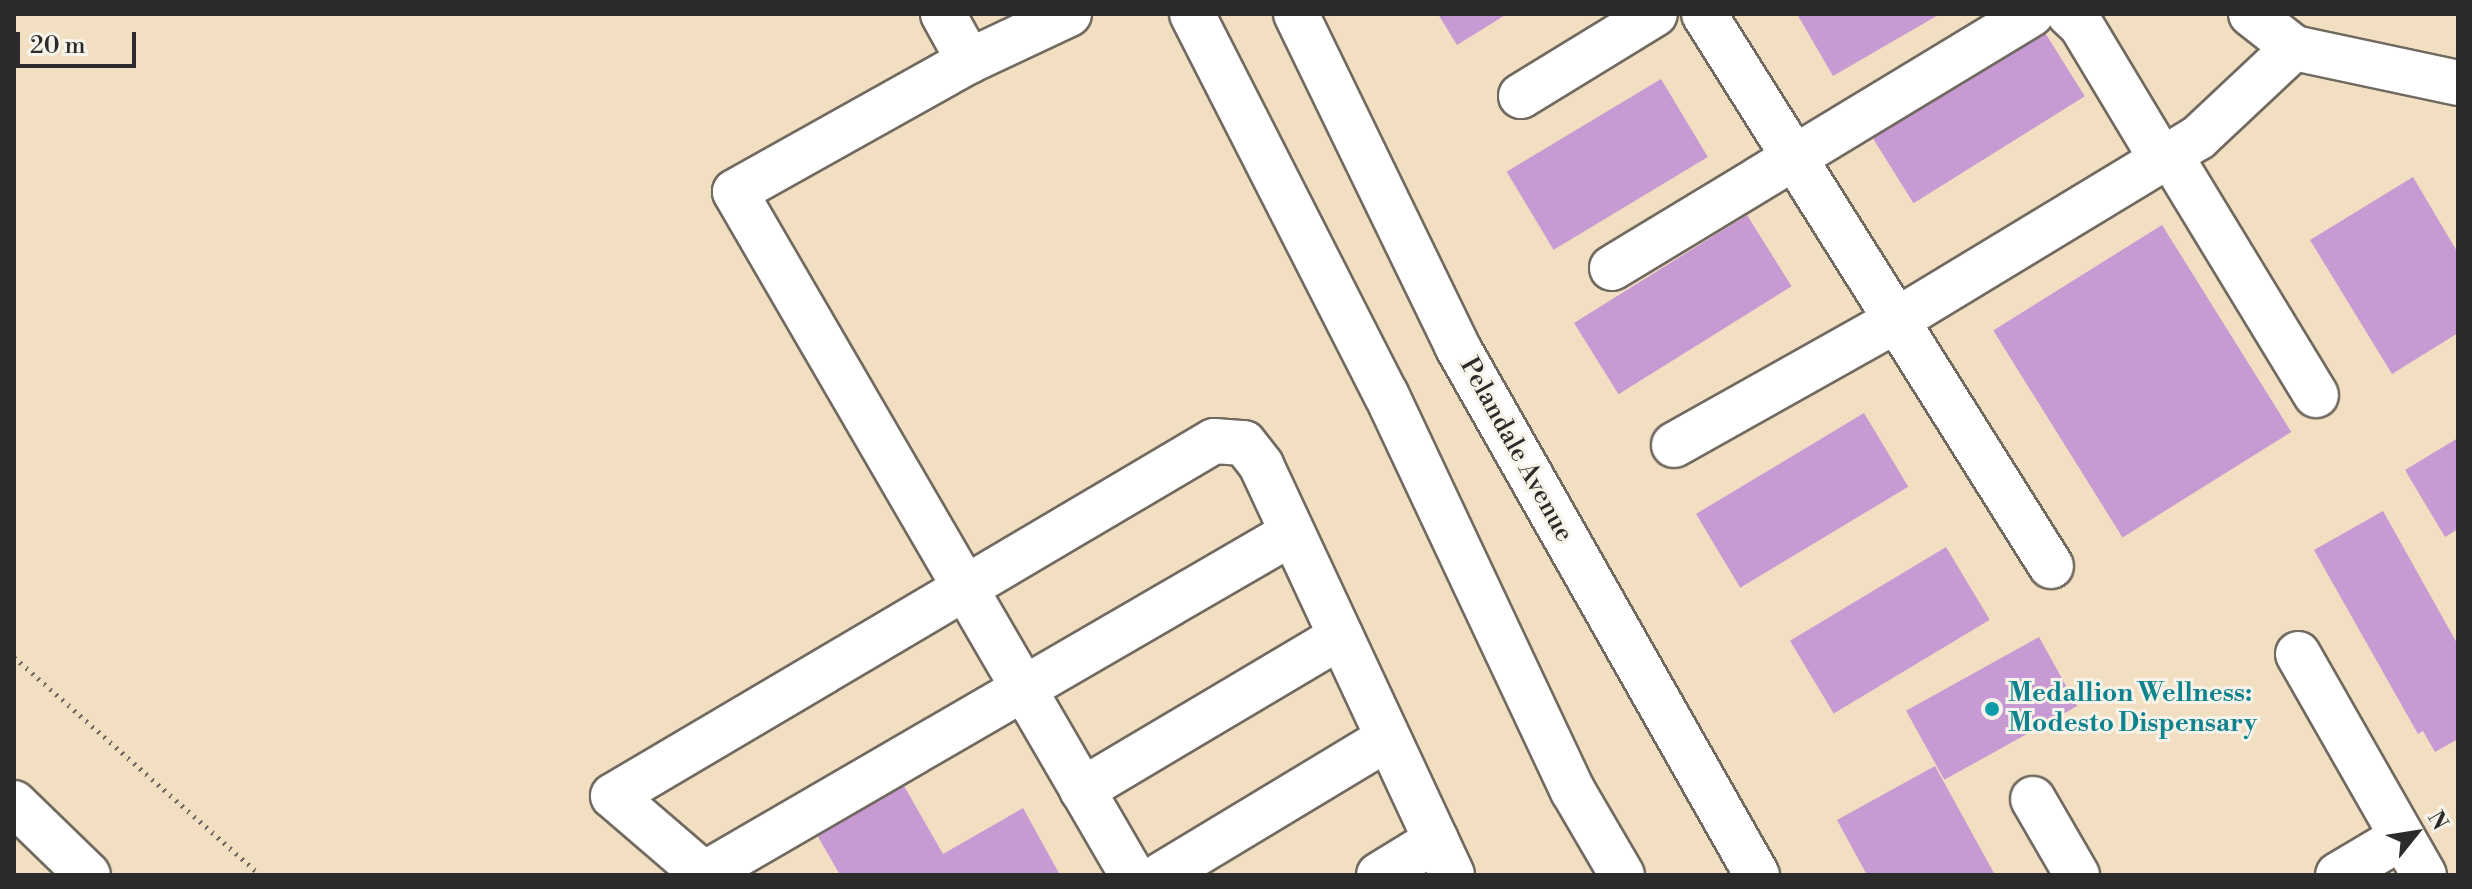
<!DOCTYPE html>
<style>
body{margin:0}
#map{position:relative;width:2472px;height:889px;overflow:hidden;background:#f2dec1;font-family:"Libre Bodoni",serif}
div>[style]{position:absolute}
.building>*{inset:0;background:#c79ad3;transform-origin:0 0}
.path>*{height:5px;margin-top:-2.5px;transform-origin:0;background:repeating-linear-gradient(90deg,#716a60 0 2px,transparent 0 8px)}
.roads{filter:drop-shadow(2px 0 #716a60) drop-shadow(-2px 0 #716a60) drop-shadow(0 2px #716a60) drop-shadow(0 -2px #716a60)}
.minor>*{height:44px;margin:-22px;padding:0 22px;transform-origin:22px;border-radius:22px;background:#fff}
.major>*{height:44px;margin:-22px;padding:0 22px;transform-origin:22px;border-radius:22px;background:#fff}
.dots>*{width:22px;height:22px;translate:-50% -50%;box-sizing:border-box;border:4px solid #f7f3e8;border-radius:50%}
span{translate:-50% -50%;white-space:nowrap;text-align:center;line-height:1.15;-webkit-text-stroke:6px #f7f3e8;paint-order:stroke}
.street-label{font-size:26px;color:#2b2b2b}
.culture-label{font-size:26px;color:#0d838f;font-weight:700}
.left{translate:0 -50%;text-align:left}
.frame{position:absolute;inset:0;border:16px solid #2b2b2b;pointer-events:none}
.north{position:absolute;left:2376px;top:793px;width:80px;height:80px;-webkit-text-stroke:6px #f7f3e8;paint-order:stroke;rotate:60deg;font-size:22px;font-weight:700;line-height:32px;text-align:center;color:#2b2b2b}
.north::after{content:'';display:block;margin:auto;width:28px;height:36px;background:#2b2b2b;clip-path:polygon(50% 0,100% 100%,50% 72%,0 100%)}
.scale{position:absolute;left:16px;top:32px;width:120px;height:36px;box-sizing:border-box;border:4px solid #2b2b2b;border-top:0;padding-left:10px;font-size:24px;line-height:28px;white-space:nowrap;color:#2b2b2b;-webkit-text-stroke:6px #f7f3e8;paint-order:stroke}
</style>
<div id="map">
<div class="building">
<div style="clip-path:polygon(1438px 14px,1507px 14px,1457px 45px)"></div>
<div style="clip-path:polygon(1797px 14px,1940px 14px,1833px 76px)"></div>
<div style="left:2044px;top:31px;width:77px;height:202px;rotate:58deg"></div>
<div style="left:1661px;top:79px;width:91px;height:180px;rotate:59deg"></div>
<div style="clip-path:polygon(2413px 177px,2458px 253px,2458px 333px,2392px 374px,2310px 240px)"></div>
<div style="left:1747px;top:215px;width:84px;height:204px;rotate:58deg"></div>
<div style="left:2162px;top:225px;width:244px;height:199px;rotate:58deg"></div>
<div style="left:1864px;top:413px;width:86px;height:196px;rotate:59deg"></div>
<div style="clip-path:polygon(2458px 438px,2458px 529px,2445px 537px,2405px 470px)"></div>
<div style="clip-path:polygon(2383px 511px,2458px 645px,2458px 739px,2435px 752px,2423px 731px,2418px 734px,2314px 550px)"></div>
<div style="left:1946px;top:547px;width:85px;height:182px;rotate:59deg"></div>
<div style="left:2039px;top:637px;width:79px;height:152px;rotate:61deg"></div>
<div style="clip-path:polygon(1935px 766px,1995px 875px,1867px 875px,1837px 820px)"></div>
<div style="clip-path:polygon(904px 786px,943px 854px,1023px 808px,1060px 875px,840px 875px,817px 835px)"></div>
</div>
<div class="path">
<div style="left:14px;top:657px;width:329px;rotate:41.5deg"></div>
</div>
<div class="roads">
<div class="minor">
<div style="left:943px;top:14px;width:54px;rotate:61deg"></div>
<div style="left:1069px;top:14px;width:110px;rotate:154.8deg"></div>
<div style="left:969px;top:61px;width:268px;rotate:150.8deg"></div>
<div style="left:735px;top:192px;width:790px;rotate:59.83deg"></div>
<div style="left:1704px;top:14px;width:652px;rotate:57.85deg"></div>
<div style="left:2069px;top:14px;width:16px;rotate:43deg"></div>
<div style="left:2081px;top:25px;width:157px;rotate:59deg"></div>
<div style="left:2251px;top:14px;width:55px;rotate:38.3deg"></div>
<div style="left:2294px;top:48px;width:168px;rotate:12deg"></div>
<div style="left:1521px;top:96px;width:157px;rotate:-31.5deg"></div>
<div style="left:2170px;top:155px;width:281px;rotate:58.7deg"></div>
<div style="left:1612px;top:268px;width:490px;rotate:-31.2deg"></div>
<div style="left:1674px;top:445px;width:256px;rotate:-29.3deg"></div>
<div style="left:1897px;top:320px;width:352px;rotate:-31.2deg"></div>
<div style="left:2198px;top:138px;width:132px;rotate:-43.2deg"></div>
<div style="left:2298px;top:654px;width:254px;rotate:60.3deg"></div>
<div style="left:1082px;top:790px;width:301px;rotate:-30.7deg"></div>
<div style="left:2033px;top:799px;width:88px;rotate:59.9deg"></div>
<div style="left:14px;top:803px;width:103px;rotate:44.2deg"></div>
<div style="left:704px;top:874px;width:680px;rotate:-30.11deg"></div>
<div style="left:705px;top:875px;width:121px;rotate:-139.3deg"></div>
<div style="left:613px;top:796px;width:698px;rotate:-30.57deg"></div>
<div style="left:1214px;top:441px;width:30px;rotate:4deg"></div>
<div style="left:1244px;top:443px;width:28px;rotate:52deg"></div>
<div style="left:1261px;top:465px;width:452px;rotate:65deg"></div>
<div style="left:1161px;top:875px;width:265px;rotate:-31.1deg"></div>
<div style="left:1379px;top:875px;width:67px;rotate:-31.6deg"></div>
<div style="left:2338px;top:875px;width:74px;rotate:-30.7deg"></div>
</div>
<div class="major">
<div style="left:1192px;top:14px;width:427px;rotate:63deg"></div>
<div style="left:1386px;top:394px;width:439px;rotate:64.8deg"></div>
<div style="left:1573px;top:791px;width:97px;rotate:59.7deg"></div>
<div style="left:1296px;top:14px;width:369px;rotate:64.1deg"></div>
<div style="left:1457px;top:346px;width:608px;rotate:60.44deg"></div>
</div>
</div>
<div class="dots">
<div style="left:1992px;top:709px;background:#0f9aa8"></div>
</div>
<div class="street-label">
<span style="left:1516px;top:450px;rotate:61deg">Pelandale Avenue</span>
</div>
<div class="culture-label">
<span class="left" style="left:2008px;top:709px">Medallion Wellness:<br>Modesto Dispensary</span>
</div>
<div class="frame"></div>
<div class="north">N</div>
<div class="scale">20 m</div>
</div>
